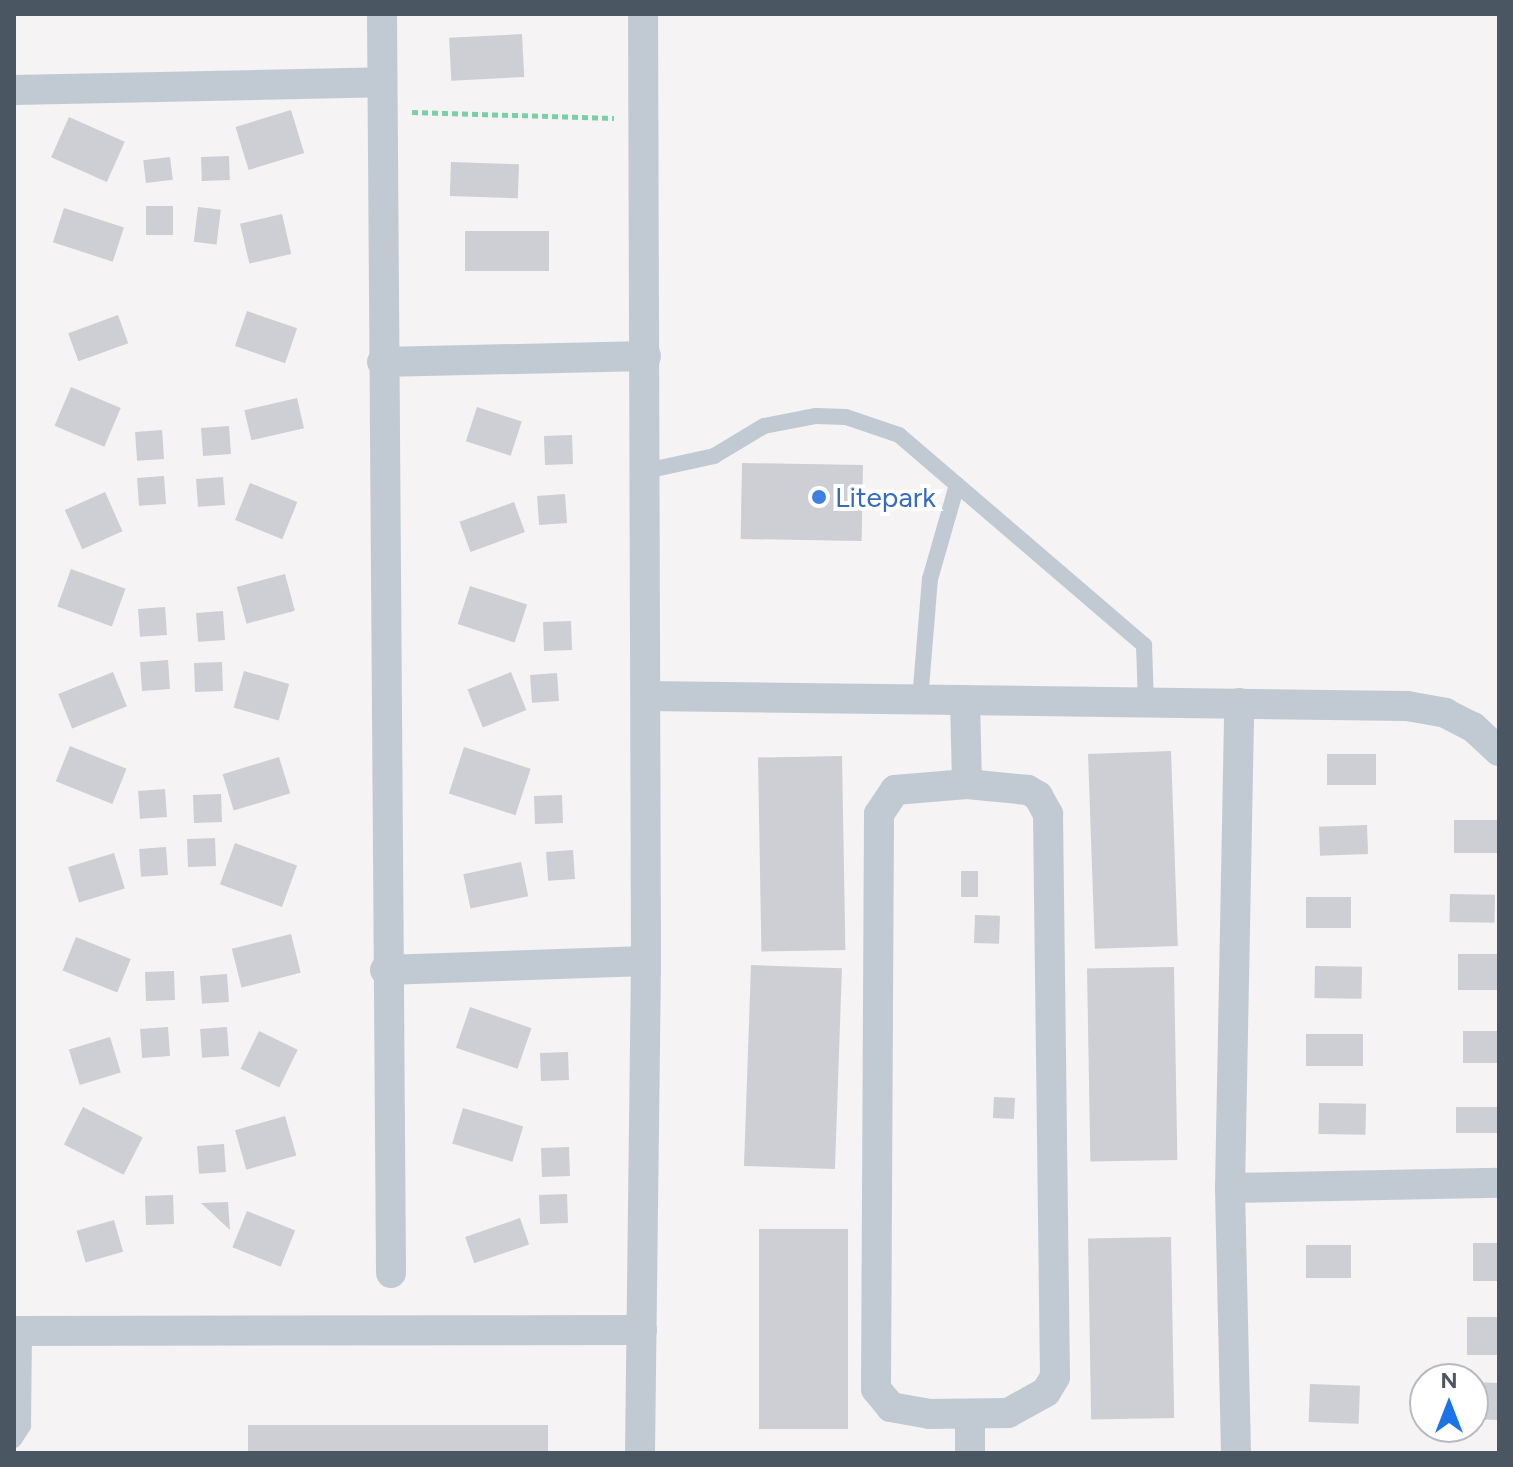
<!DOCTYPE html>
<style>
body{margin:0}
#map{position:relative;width:1513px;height:1467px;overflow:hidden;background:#f5f3f3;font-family:Figtree,sans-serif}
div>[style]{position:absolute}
.building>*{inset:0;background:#cdcfd5;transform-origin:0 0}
.path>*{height:5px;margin-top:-2.5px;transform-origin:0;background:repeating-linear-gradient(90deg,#7ad0a6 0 6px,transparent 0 10px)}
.service>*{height:16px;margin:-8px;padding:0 8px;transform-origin:8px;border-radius:8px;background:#c1cad2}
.minor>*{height:30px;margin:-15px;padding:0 15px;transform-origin:15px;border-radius:15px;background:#c1cad2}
.dots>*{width:22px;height:22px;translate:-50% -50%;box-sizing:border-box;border:4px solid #fff;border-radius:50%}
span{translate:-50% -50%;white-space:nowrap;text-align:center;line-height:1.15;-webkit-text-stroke:8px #fff;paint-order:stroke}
.shop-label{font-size:28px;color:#366cbe}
.left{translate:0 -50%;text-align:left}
.frame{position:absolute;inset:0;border:16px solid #4a5661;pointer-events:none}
.north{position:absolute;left:1409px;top:1363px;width:80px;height:80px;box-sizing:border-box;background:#fff;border:2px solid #b7bbc0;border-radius:50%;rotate:0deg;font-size:22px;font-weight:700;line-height:32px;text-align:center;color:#4a5661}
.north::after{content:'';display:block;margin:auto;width:28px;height:36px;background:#1a73e8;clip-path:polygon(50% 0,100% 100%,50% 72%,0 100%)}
</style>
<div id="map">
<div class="building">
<div style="left:522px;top:34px;width:43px;height:73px;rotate:87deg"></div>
<div style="left:291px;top:110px;width:45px;height:58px;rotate:73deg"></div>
<div style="left:69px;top:117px;width:61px;height:44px;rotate:24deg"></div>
<div style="left:229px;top:156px;width:24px;height:28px;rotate:88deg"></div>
<div style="left:170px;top:157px;width:23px;height:27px;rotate:83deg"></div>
<div style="left:451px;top:162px;width:68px;height:34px;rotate:2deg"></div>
<div style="left:146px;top:206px;width:27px;height:29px"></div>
<div style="left:198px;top:207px;width:23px;height:35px;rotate:7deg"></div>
<div style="left:64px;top:208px;width:63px;height:36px;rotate:18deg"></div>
<div style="left:282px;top:214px;width:41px;height:43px;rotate:77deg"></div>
<div style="left:465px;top:231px;width:84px;height:40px"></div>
<div style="left:247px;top:311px;width:53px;height:37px;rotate:19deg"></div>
<div style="left:118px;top:315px;width:30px;height:53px;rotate:70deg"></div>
<div style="left:71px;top:387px;width:54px;height:42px;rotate:23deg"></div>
<div style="left:297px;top:398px;width:31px;height:54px;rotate:77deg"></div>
<div style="left:477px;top:407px;width:47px;height:36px;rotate:18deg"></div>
<div style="left:229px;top:426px;width:28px;height:28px;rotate:86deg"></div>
<div style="left:162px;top:430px;width:29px;height:27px;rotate:86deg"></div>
<div style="left:572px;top:435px;width:29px;height:28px;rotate:88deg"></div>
<div style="left:742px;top:463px;width:121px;height:76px;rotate:1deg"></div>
<div style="left:164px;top:476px;width:28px;height:27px;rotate:86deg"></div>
<div style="left:223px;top:477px;width:28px;height:27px;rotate:86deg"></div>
<div style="left:250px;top:483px;width:51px;height:40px;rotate:22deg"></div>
<div style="left:105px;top:492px;width:43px;height:44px;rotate:66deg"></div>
<div style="left:565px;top:494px;width:29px;height:28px;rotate:86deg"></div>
<div style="left:514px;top:502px;width:32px;height:58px;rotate:70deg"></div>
<div style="left:71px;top:569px;width:58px;height:40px;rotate:20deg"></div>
<div style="left:285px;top:574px;width:38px;height:50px;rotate:75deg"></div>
<div style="left:470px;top:586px;width:60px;height:40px;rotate:18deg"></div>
<div style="left:165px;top:607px;width:28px;height:27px;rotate:86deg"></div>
<div style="left:223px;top:611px;width:29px;height:27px;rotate:86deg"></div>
<div style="left:571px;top:621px;width:29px;height:28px;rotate:88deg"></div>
<div style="left:168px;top:660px;width:29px;height:28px;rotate:86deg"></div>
<div style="left:222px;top:662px;width:29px;height:28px;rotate:88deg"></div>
<div style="left:244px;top:671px;width:47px;height:38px;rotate:16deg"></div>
<div style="left:113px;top:672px;width:37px;height:59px;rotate:68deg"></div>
<div style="left:511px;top:672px;width:41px;height:47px;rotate:68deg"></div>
<div style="left:557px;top:673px;width:28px;height:27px;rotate:86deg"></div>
<div style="left:70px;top:746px;width:61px;height:38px;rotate:22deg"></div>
<div style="left:464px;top:747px;width:70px;height:49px;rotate:18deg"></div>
<div style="left:1171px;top:751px;width:195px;height:83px;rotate:88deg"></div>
<div style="left:1327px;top:754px;width:49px;height:31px"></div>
<div style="left:842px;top:756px;width:194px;height:84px;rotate:89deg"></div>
<div style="left:279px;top:757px;width:38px;height:59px;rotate:73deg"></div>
<div style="left:165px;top:789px;width:28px;height:27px;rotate:86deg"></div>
<div style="left:221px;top:794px;width:28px;height:28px;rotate:88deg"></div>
<div style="left:562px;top:795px;width:28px;height:28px;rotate:88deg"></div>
<div style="left:1454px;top:820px;width:45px;height:33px"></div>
<div style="left:1367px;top:825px;width:29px;height:48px;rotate:88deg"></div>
<div style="left:215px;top:838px;width:28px;height:28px;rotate:88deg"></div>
<div style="left:235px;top:843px;width:66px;height:44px;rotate:20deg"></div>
<div style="left:166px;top:847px;width:28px;height:27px;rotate:86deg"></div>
<div style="left:573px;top:850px;width:29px;height:27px;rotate:86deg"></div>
<div style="left:114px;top:853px;width:37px;height:48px;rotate:73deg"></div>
<div style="left:521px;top:862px;width:35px;height:59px;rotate:78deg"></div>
<div style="left:961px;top:871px;width:17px;height:26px"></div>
<div style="left:1450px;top:894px;width:45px;height:28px;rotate:1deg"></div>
<div style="left:1306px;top:897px;width:45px;height:31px"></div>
<div style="left:975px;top:915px;width:25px;height:28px;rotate:2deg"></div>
<div style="left:291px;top:934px;width:40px;height:61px;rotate:76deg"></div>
<div style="left:76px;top:937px;width:59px;height:36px;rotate:22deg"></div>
<div style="left:1458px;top:954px;width:41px;height:36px"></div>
<div style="left:751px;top:965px;width:91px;height:201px;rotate:2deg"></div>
<div style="left:1315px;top:966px;width:47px;height:32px;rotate:1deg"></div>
<div style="left:1174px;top:967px;width:193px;height:87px;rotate:89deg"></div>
<div style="left:174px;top:971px;width:29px;height:29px;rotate:88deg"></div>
<div style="left:227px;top:974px;width:28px;height:27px;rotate:86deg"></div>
<div style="left:470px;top:1007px;width:65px;height:43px;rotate:19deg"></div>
<div style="left:168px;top:1027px;width:29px;height:28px;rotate:86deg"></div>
<div style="left:227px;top:1027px;width:29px;height:27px;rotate:86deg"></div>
<div style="left:259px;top:1031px;width:43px;height:42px;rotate:26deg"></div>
<div style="left:1463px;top:1031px;width:36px;height:32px"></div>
<div style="left:1363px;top:1034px;width:32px;height:57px;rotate:90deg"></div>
<div style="left:110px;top:1037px;width:37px;height:43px;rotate:73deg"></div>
<div style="left:568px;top:1052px;width:28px;height:28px;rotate:88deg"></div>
<div style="left:994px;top:1097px;width:21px;height:21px;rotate:3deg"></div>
<div style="left:1319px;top:1103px;width:47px;height:31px;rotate:1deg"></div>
<div style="left:83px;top:1107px;width:67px;height:42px;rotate:27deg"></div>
<div style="left:1456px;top:1107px;width:43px;height:26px"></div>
<div style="left:463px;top:1108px;width:63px;height:37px;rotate:17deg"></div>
<div style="left:285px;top:1116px;width:41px;height:52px;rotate:74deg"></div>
<div style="left:224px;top:1144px;width:28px;height:27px;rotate:86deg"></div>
<div style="left:569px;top:1147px;width:29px;height:28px;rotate:88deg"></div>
<div style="left:567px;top:1194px;width:29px;height:28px;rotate:88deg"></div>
<div style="left:173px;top:1195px;width:29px;height:28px;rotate:88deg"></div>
<div style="clip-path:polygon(228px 1202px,230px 1230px,201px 1203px)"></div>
<div style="left:247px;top:1211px;width:52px;height:39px;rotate:22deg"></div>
<div style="left:520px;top:1218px;width:28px;height:58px;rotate:71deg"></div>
<div style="left:114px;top:1220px;width:33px;height:39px;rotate:74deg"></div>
<div style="left:759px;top:1229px;width:89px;height:200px"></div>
<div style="left:1171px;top:1237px;width:181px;height:83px;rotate:89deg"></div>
<div style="left:1473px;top:1243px;width:26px;height:38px"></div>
<div style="left:1306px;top:1245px;width:45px;height:33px"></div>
<div style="left:1467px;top:1317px;width:32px;height:38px"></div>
<div style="left:1473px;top:1382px;width:26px;height:37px;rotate:2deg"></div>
<div style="left:1310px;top:1384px;width:50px;height:38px;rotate:2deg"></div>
<div style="left:248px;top:1425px;width:300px;height:28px"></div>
</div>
<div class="path">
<div style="left:412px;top:112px;width:202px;rotate:1.7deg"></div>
</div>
<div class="service">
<div style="left:646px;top:471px;width:70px;rotate:-12.4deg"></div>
<div style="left:714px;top:456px;width:58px;rotate:-31deg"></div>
<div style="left:764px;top:426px;width:53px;rotate:-10.9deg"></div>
<div style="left:816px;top:416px;width:30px;rotate:2deg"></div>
<div style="left:846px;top:417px;width:56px;rotate:18.8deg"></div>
<div style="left:899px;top:435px;width:323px;rotate:40.6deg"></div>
<div style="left:1144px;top:645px;width:57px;rotate:88deg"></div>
<div style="left:920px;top:700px;width:121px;rotate:-85.3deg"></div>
<div style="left:930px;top:579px;width:98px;rotate:-74deg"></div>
<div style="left:14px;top:1440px;width:17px;rotate:-57deg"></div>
<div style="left:23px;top:1426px;width:96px;rotate:-89.4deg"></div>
</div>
<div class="minor">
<div style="left:382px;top:14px;width:1259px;rotate:89.59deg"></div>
<div style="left:14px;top:90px;width:367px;rotate:-1.2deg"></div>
<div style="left:382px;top:362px;width:264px;rotate:-1.3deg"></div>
<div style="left:646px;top:696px;width:761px;rotate:0.75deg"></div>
<div style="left:1407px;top:706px;width:39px;rotate:10deg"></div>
<div style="left:1445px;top:713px;width:31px;rotate:27deg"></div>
<div style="left:1473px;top:727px;width:35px;rotate:43deg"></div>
<div style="left:965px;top:700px;width:84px;rotate:88.6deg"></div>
<div style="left:967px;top:784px;width:61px;rotate:5.6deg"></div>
<div style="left:1028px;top:790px;width:12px;rotate:31deg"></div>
<div style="left:1038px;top:796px;width:21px;rotate:61deg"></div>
<div style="left:1048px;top:814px;width:563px;rotate:89.29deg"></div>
<div style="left:1055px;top:1377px;width:17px;rotate:121deg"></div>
<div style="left:1046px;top:1392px;width:43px;rotate:151.1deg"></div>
<div style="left:1008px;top:1413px;width:78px;rotate:179.3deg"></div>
<div style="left:930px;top:1414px;width:40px;rotate:-170deg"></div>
<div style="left:891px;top:1407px;width:23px;rotate:-130deg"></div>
<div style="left:876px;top:1389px;width:575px;rotate:-89.7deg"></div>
<div style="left:879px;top:814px;width:29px;rotate:-56deg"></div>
<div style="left:895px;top:790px;width:72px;rotate:-4.8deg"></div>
<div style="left:385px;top:970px;width:261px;rotate:-2deg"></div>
<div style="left:1230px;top:1188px;width:269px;rotate:-1.1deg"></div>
<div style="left:14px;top:1331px;width:628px;rotate:-0.09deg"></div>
<div style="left:640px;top:1453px;width:492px;rotate:-89.3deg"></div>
<div style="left:646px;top:961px;width:947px;rotate:-90.18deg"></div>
<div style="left:970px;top:1453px;width:38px;rotate:-90deg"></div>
<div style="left:1236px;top:1453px;width:265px;rotate:-91.3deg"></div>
<div style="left:1230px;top:1188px;width:485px;rotate:-88.9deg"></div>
</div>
<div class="dots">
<div style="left:819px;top:497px;background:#3f7fe0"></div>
</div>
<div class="shop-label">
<span class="left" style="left:835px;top:497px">Litepark</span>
</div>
<div class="frame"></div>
<div class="north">N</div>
</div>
